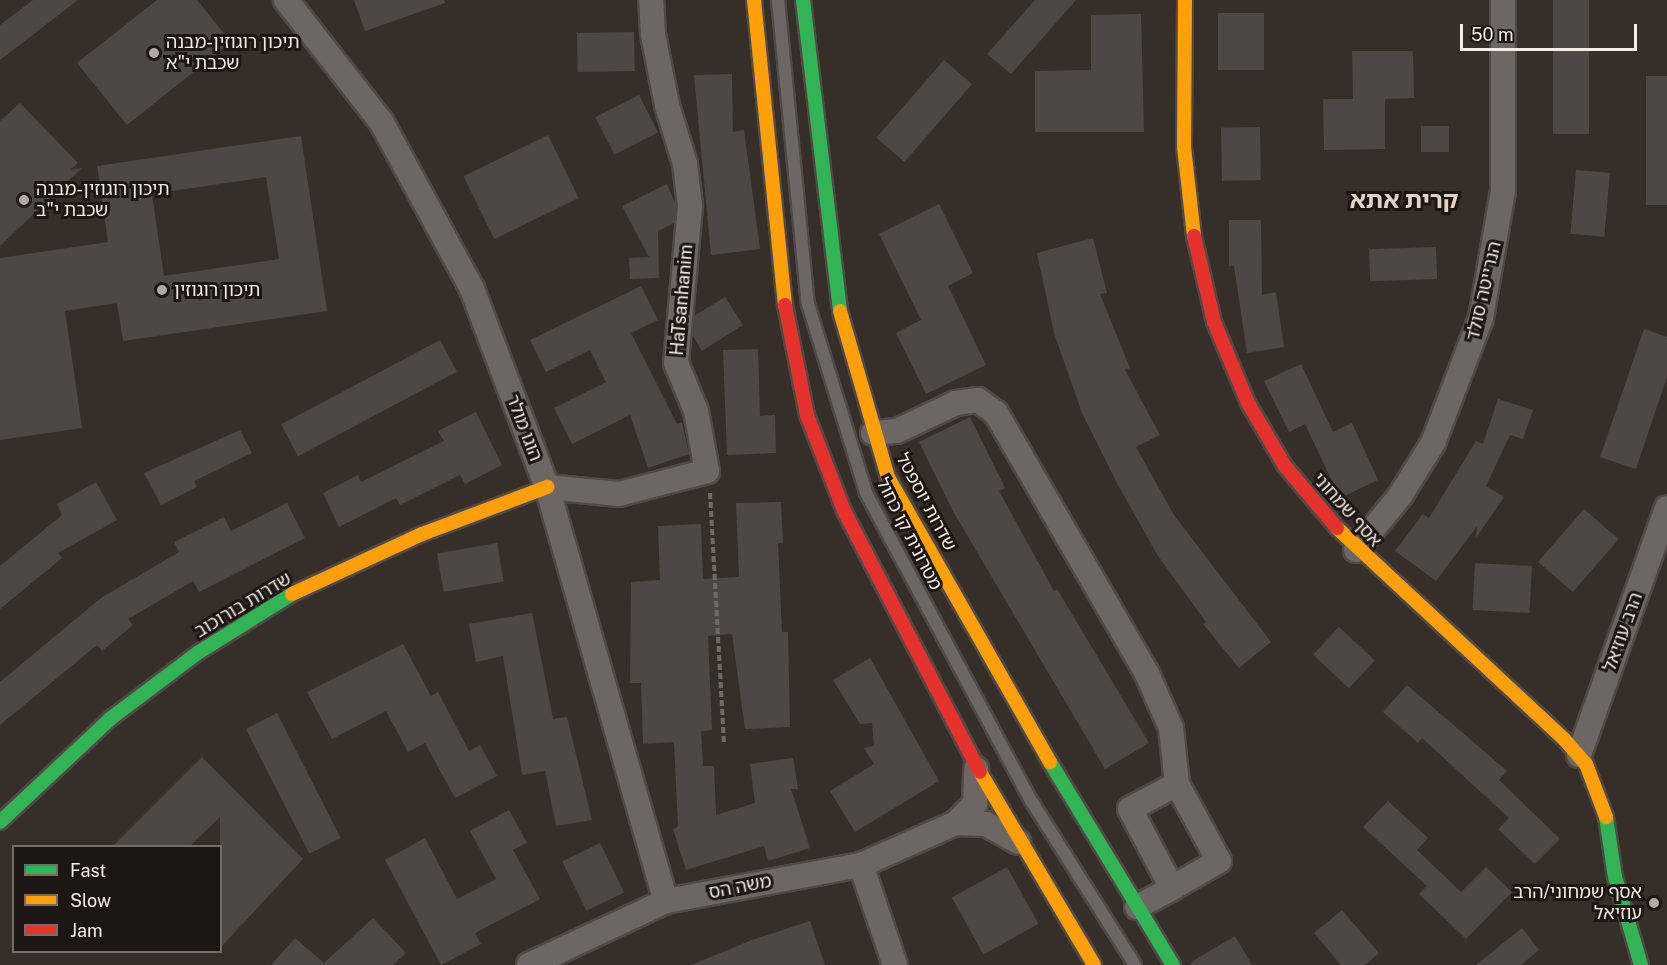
<!DOCTYPE html>
<meta charset="utf-8">
<style>
body{margin:0}
#map{position:relative;width:1667px;height:965px;overflow:hidden;background:#362e29;font-family:"Public Sans","Noto Sans Hebrew",sans-serif}
div>[style]{position:absolute}
.building>*{inset:0;background:#4e4844;transform-origin:0 0}
.path>*{height:4px;margin-top:-2px;transform-origin:0;background:repeating-linear-gradient(90deg,#6f6a65 0 6px,transparent 0 9px)}
.roads{filter:drop-shadow(2px 0 #504945) drop-shadow(-2px 0 #504945) drop-shadow(0 2px #504945) drop-shadow(0 -2px #504945)}
.lane>*{height:12px;margin:-6px;padding:0 6px;transform-origin:6px;border-radius:6px;background:#6d6763}
.street>*{height:24px;margin:-12px;padding:0 12px;transform-origin:12px;border-radius:12px;background:#6d6763}
.fast>*{height:14px;margin:-7px;padding:0 7px;transform-origin:7px;border-radius:7px;background:#30b455}
.slow>*{height:14px;margin:-7px;padding:0 7px;transform-origin:7px;border-radius:7px;background:#ff9f0a}
.jam>*{height:14px;margin:-7px;padding:0 7px;transform-origin:7px;border-radius:7px;background:#e5322d}
.dots>*{width:16px;height:16px;translate:-50% -50%;box-sizing:border-box;border:3px solid #1d1713;border-radius:50%}
span{translate:-50% -50%;white-space:nowrap;text-align:center;line-height:1.15;-webkit-text-stroke:6px #1d1713;paint-order:stroke}
.poi-label{font-size:18px;color:#f5ebe6}
.left{translate:0 -50%;text-align:left}
.right{translate:-100% -50%;text-align:right}
.street-label{font-size:18px;color:#f5ebe6}
.district-label{font-size:24px;color:#e4d2c6;font-weight:700}
.legend{position:absolute;left:12px;top:845px;width:210px;height:108px;box-sizing:border-box;background:#1d1713;border:2px solid #736c67;margin:0;padding:8px 10px;list-style:none;font-size:18px;color:#f5ebe6}
.legend li{display:flex;align-items:center;gap:12px;height:30px}
.legend b{width:30px;border:2px solid #736c67}
.scale{position:absolute;left:1460px;top:24px;width:177px;height:27px;box-sizing:border-box;border:3px solid #f5ebe6;border-top:0;padding-left:8px;font-size:18px;line-height:21px;white-space:nowrap;color:#f5ebe6;-webkit-text-stroke:4px #1d1713;paint-order:stroke}
</style>
<div id="map">
<div class="building">
<div style="clip-path:polygon(33px 0,78px 0,0 60px,0 25px)"></div>
<div style="clip-path:polygon(157px 0,197px 0,231px 42px,127px 125px,77px 63px)"></div>
<div style="clip-path:polygon(354px 0,444px 0,445px 3px,365px 31px)"></div>
<div style="clip-path:polygon(1035px 0,1076px 0,1011px 74px,987px 54px)"></div>
<div style="left:1553px;top:0;width:36px;height:134px"></div>
<div style="left:1218px;top:13px;width:46px;height:57px"></div>
<div style="clip-path:polygon(1141px 14px,1144px 132px,1035px 132px,1035px 71px,1091px 70px,1091px 15px)"></div>
<div style="left:634px;top:32px;width:39px;height:57px;rotate:89deg"></div>
<div style="clip-path:polygon(1352px 51px,1413px 51px,1414px 98px,1385px 99px,1385px 149px,1324px 150px,1323px 99px,1353px 99px)"></div>
<div style="left:944px;top:60px;width:37px;height:103px;rotate:41deg"></div>
<div style="clip-path:polygon(732px 74px,733px 132px,744px 130px,760px 249px,711px 255px,694px 75px)"></div>
<div style="left:1646px;top:76px;width:21px;height:129px"></div>
<div style="left:639px;top:95px;width:42px;height:49px;rotate:63deg"></div>
<div style="clip-path:polygon(20px 103px,78px 163px,70px 170px,82px 168px,0 246px,0 121px)"></div>
<div style="left:1421px;top:126px;width:28px;height:26px"></div>
<div style="left:1260px;top:127px;width:53px;height:39px;rotate:89deg"></div>
<div style="left:548px;top:135px;width:70px;height:94px;rotate:64deg"></div>
<div style="clip-path:polygon(evenodd,301px 136px,327px 311px,123px 341px,117px 303px,65px 311px,82px 428px,0 440px,0 258px,108px 242px,97px 166px,301px 136px,266px 177px,279px 259px,164px 276px,152px 194px,266px 177px)"></div>
<div style="left:1576px;top:170px;width:34px;height:64px;rotate:5deg"></div>
<div style="clip-path:polygon(667px 184px,676px 205px,674px 223px,658px 231px,659px 278px,630px 279px,629px 258px,649px 257px,622px 206px)"></div>
<div style="clip-path:polygon(939px 204px,973px 273px,948px 286px,986px 365px,926px 394px,896px 333px,921px 320px,879px 234px)"></div>
<div style="clip-path:polygon(1229px 220px,1261px 220px,1262px 295px,1276px 292px,1284px 347px,1247px 353px,1234px 266px,1229px 266px)"></div>
<div style="clip-path:polygon(1093px 238px,1107px 293px,1100px 294px,1130px 368px,1125px 370px,1160px 435px,1136px 447px,1174px 515px,1271px 642px,1239px 668px,1203px 624px,1206px 622px,1158px 556px,1118px 485px,1082px 413px,1054px 333px,1037px 253px)"></div>
<div style="left:1436px;top:247px;width:32px;height:67px;rotate:88deg"></div>
<div style="clip-path:polygon(641px 286px,658px 320px,631px 333px,677px 424px,682px 422px,689px 454px,648px 468px,630px 415px,572px 444px,554px 408px,606px 382px,590px 350px,546px 372px,530px 340px)"></div>
<div style="clip-path:polygon(725px 297px,743px 325px,702px 351px,693px 336px,694px 316px)"></div>
<div style="clip-path:polygon(1644px 329px,1667px 337px,1667px 377px,1636px 469px,1600px 457px)"></div>
<div style="left:440px;top:340px;width:36px;height:180px;rotate:62deg"></div>
<div style="clip-path:polygon(758px 349px,760px 416px,775px 415px,776px 453px,727px 455px,723px 350px)"></div>
<div style="clip-path:polygon(1301px 364px,1333px 432px,1352px 423px,1378px 480px,1340px 498px,1305px 424px,1289px 432px,1264px 381px)"></div>
<div style="clip-path:polygon(1498px 399px,1533px 410px,1523px 439px,1510px 435px,1486px 486px,1504px 497px,1476px 538px,1477px 526px,1436px 581px,1395px 551px,1423px 514px,1429px 518px,1476px 441px,1483px 444px)"></div>
<div style="clip-path:polygon(476px 412px,502px 465px,465px 484px,460px 475px,400px 505px,396px 498px,339px 527px,323px 493px,358px 475px,361px 482px,444px 441px,438px 431px)"></div>
<div style="clip-path:polygon(970px 417px,1005px 488px,999px 491px,1054px 591px,1057px 589px,1149px 743px,1105px 769px,954px 513px,919px 442px)"></div>
<div style="clip-path:polygon(240px 430px,252px 453px,194px 481px,197px 487px,161px 505px,144px 473px)"></div>
<div style="clip-path:polygon(96px 482px,117px 520px,58px 553px,62px 558px,0 609px,0 566px,62px 515px,57px 504px)"></div>
<div style="clip-path:polygon(781px 502px,783px 543px,778px 543px,782px 632px,788px 632px,790px 727px,745px 729px,732px 634px,708px 636px,712px 730px,701px 731px,703px 766px,714px 766px,716px 815px,755px 803px,750px 764px,793px 758px,798px 789px,791px 789px,810px 848px,768px 861px,764px 846px,686px 870px,673px 829px,678px 827px,674px 742px,643px 744px,641px 683px,630px 683px,631px 582px,660px 580px,658px 526px,701px 524px,703px 579px,739px 577px,736px 503px)"></div>
<div style="clip-path:polygon(287px 503px,305px 538px,199px 592px,193px 581px,128px 619px,133px 625px,102px 651px,97px 645px,0 725px,0 682px,101px 598px,179px 552px,174px 542px,224px 517px,231px 531px)"></div>
<div style="left:1584px;top:509px;width:46px;height:70px;rotate:41deg"></div>
<div style="left:497px;top:543px;width:39px;height:61px;rotate:80deg"></div>
<div style="left:1475px;top:563px;width:57px;height:47px;rotate:3deg"></div>
<div style="clip-path:polygon(532px 613px,553px 719px,567px 717px,592px 820px,556px 826px,545px 771px,522px 775px,503px 656px,476px 662px,469px 624px)"></div>
<div style="left:1339px;top:627px;width:49px;height:38px;rotate:43deg"></div>
<div style="clip-path:polygon(403px 644px,431px 696px,438px 692px,469px 751px,480px 745px,497px 776px,455px 798px,425px 743px,408px 752px,386px 711px,332px 739px,307px 692px)"></div>
<div style="clip-path:polygon(870px 658px,939px 781px,855px 832px,830px 791px,874px 764px,864px 748px,874px 746px,872px 723px,860px 724px,833px 680px)"></div>
<div style="clip-path:polygon(1407px 685px,1507px 771px,1499px 780px,1560px 839px,1535px 864px,1498px 829px,1509px 818px,1422px 738px,1418px 743px,1383px 712px)"></div>
<div style="left:277px;top:713px;width:140px;height:35px;rotate:63deg"></div>
<div style="clip-path:polygon(202px 757px,303px 859px,220px 948px,220px 817px,190px 846px,113px 846px)"></div>
<div style="clip-path:polygon(1388px 801px,1428px 838px,1417px 850px,1461px 892px,1486px 867px,1512px 892px,1466px 939px,1419px 894px,1427px 886px,1363px 827px)"></div>
<div style="clip-path:polygon(509px 810px,527px 843px,513px 850px,540px 899px,475px 933px,481px 944px,441px 965px,385px 860px,425px 838px,457px 899px,496px 879px,470px 831px)"></div>
<div style="left:600px;top:843px;width:55px;height:42px;rotate:64deg"></div>
<div style="left:1007px;top:867px;width:65px;height:63px;rotate:61deg"></div>
<div style="clip-path:polygon(1342px 910px,1379px 953px,1365px 965px,1341px 965px,1314px 933px)"></div>
<div style="clip-path:polygon(373px 918px,406px 953px,393px 965px,271px 965px,295px 938px,324px 963px)"></div>
<div style="clip-path:polygon(810px 921px,825px 965px,691px 965px,752px 940px)"></div>
<div style="clip-path:polygon(1522px 928px,1539px 950px,1521px 965px,1476px 965px)"></div>
<div style="clip-path:polygon(1235px 936px,1252px 965px,1192px 965px,1191px 962px)"></div>
</div>
<div class="path">
<div style="left:710px;top:493px;width:250px;rotate:86.8deg"></div>
</div>
<div class="roads">
<div class="lane">
<div style="left:778px;top:0;width:305px;rotate:84.4deg"></div>
<div style="left:808px;top:304px;width:198px;rotate:72.9deg"></div>
<div style="left:866px;top:493px;width:351px;rotate:61.8deg"></div>
<div style="left:1032px;top:802px;width:193px;rotate:57.7deg"></div>
</div>
<div class="street">
<div style="left:286px;top:0;width:156px;rotate:52deg"></div>
<div style="left:382px;top:123px;width:189px;rotate:61.5deg"></div>
<div style="left:472px;top:289px;width:212px;rotate:69.3deg"></div>
<div style="left:547px;top:487px;width:431px;rotate:74deg"></div>
<div style="left:873px;top:433px;width:24px;rotate:-5deg"></div>
<div style="left:897px;top:431px;width:65px;rotate:-25.4deg"></div>
<div style="left:956px;top:403px;width:22px;rotate:-8deg"></div>
<div style="left:978px;top:400px;width:22px;rotate:36deg"></div>
<div style="left:996px;top:413px;width:302px;rotate:59.9deg"></div>
<div style="left:1147px;top:674px;width:59px;rotate:66deg"></div>
<div style="left:1171px;top:728px;width:56px;rotate:83.9deg"></div>
<div style="left:547px;top:487px;width:72px;rotate:5.6deg"></div>
<div style="left:619px;top:494px;width:91px;rotate:-14.6deg"></div>
<div style="left:707px;top:471px;width:61px;rotate:-100.4deg"></div>
<div style="left:696px;top:411px;width:52px;rotate:-112.6deg"></div>
<div style="left:676px;top:363px;width:159px;rotate:-84.9deg"></div>
<div style="left:690px;top:205px;width:41px;rotate:-97deg"></div>
<div style="left:685px;top:164px;width:62px;rotate:-107deg"></div>
<div style="left:667px;top:105px;width:72px;rotate:-101.2deg"></div>
<div style="left:653px;top:34px;width:34px;rotate:-93deg"></div>
<div style="left:1356px;top:550px;width:70px;rotate:-50.8deg"></div>
<div style="left:1400px;top:496px;width:62px;rotate:-58.1deg"></div>
<div style="left:1433px;top:443px;width:134px;rotate:-69deg"></div>
<div style="left:1481px;top:318px;width:129px;rotate:-80.2deg"></div>
<div style="left:1503px;top:191px;width:191px;rotate:-90deg"></div>
<div style="left:1579px;top:755px;width:262px;rotate:-70.4deg"></div>
<div style="left:956px;top:823px;width:30px;rotate:2deg"></div>
<div style="left:986px;top:824px;width:37px;rotate:29deg"></div>
<div style="left:861px;top:865px;width:106px;rotate:71.2deg"></div>
<div style="left:1137px;top:907px;width:40px;rotate:-28deg"></div>
<div style="left:1172px;top:888px;width:54px;rotate:-29.9deg"></div>
<div style="left:1219px;top:861px;width:88px;rotate:-118.6deg"></div>
<div style="left:1177px;top:784px;width:53px;rotate:152deg"></div>
<div style="left:1130px;top:809px;width:89px;rotate:62deg"></div>
<div style="left:529px;top:965px;width:151px;rotate:-25deg"></div>
<div style="left:666px;top:901px;width:198px;rotate:-10.5deg"></div>
<div style="left:861px;top:865px;width:104px;rotate:-23.9deg"></div>
<div style="left:956px;top:823px;width:28px;rotate:-46deg"></div>
<div style="left:975px;top:803px;width:34px;rotate:-88deg"></div>
</div>
<div class="fast">
<div style="left:803px;top:0;width:313px;rotate:83.2deg"></div>
<div style="left:1050px;top:762px;width:237px;rotate:58.8deg"></div>
<div style="left:1606px;top:817px;width:61px;rotate:81.5deg"></div>
<div style="left:1615px;top:877px;width:92px;rotate:73.5deg"></div>
<div style="left:0;top:822px;width:151px;rotate:-43.1deg"></div>
<div style="left:110px;top:719px;width:111px;rotate:-37deg"></div>
<div style="left:199px;top:652px;width:110px;rotate:-31.9deg"></div>
</div>
<div class="slow">
<div style="left:754px;top:0;width:307px;rotate:84.2deg"></div>
<div style="left:1185px;top:0;width:147px;rotate:90.4deg"></div>
<div style="left:1184px;top:147px;width:90px;rotate:83.6deg"></div>
<div style="left:840px;top:311px;width:173px;rotate:73.9deg"></div>
<div style="left:888px;top:477px;width:328px;rotate:60.4deg"></div>
<div style="left:1337px;top:528px;width:310px;rotate:42.9deg"></div>
<div style="left:1564px;top:739px;width:33px;rotate:49deg"></div>
<div style="left:1586px;top:764px;width:57px;rotate:69.3deg"></div>
<div style="left:292px;top:594px;width:143px;rotate:-24.8deg"></div>
<div style="left:422px;top:534px;width:134px;rotate:-20.6deg"></div>
<div style="left:980px;top:772px;width:224px;rotate:59.4deg"></div>
</div>
<div class="jam">
<div style="left:1194px;top:236px;width:88px;rotate:76.9deg"></div>
<div style="left:1214px;top:322px;width:88px;rotate:67.2deg"></div>
<div style="left:1248px;top:403px;width:73px;rotate:59.6deg"></div>
<div style="left:1285px;top:466px;width:81px;rotate:50deg"></div>
<div style="left:785px;top:305px;width:112px;rotate:78.7deg"></div>
<div style="left:807px;top:415px;width:103px;rotate:68.9deg"></div>
<div style="left:844px;top:511px;width:294px;rotate:62.5deg"></div>
</div>
</div>
<div class="dots">
<div style="left:154px;top:53px;background:#b2a9a4"></div>
<div style="left:24px;top:200px;background:#b2a9a4"></div>
<div style="left:162px;top:290px;background:#b2a9a4"></div>
<div style="left:1654px;top:903px;background:#b2a9a4"></div>
</div>
<div class="poi-label">
<span class="left" style="left:166px;top:53px">תיכון רוגוזין-מבנה<br>שכבת י"א</span>
<span class="left" style="left:36px;top:200px">תיכון רוגוזין-מבנה<br>שכבת י"ב</span>
<span class="left" style="left:174px;top:290px">תיכון רוגוזין</span>
<span class="right" style="left:1642px;top:903px">אסף שמחוני/הרב<br>עוזיאל</span>
</div>
<div class="street-label">
<span style="left:1484px;top:291px;rotate:-77deg">הנרייטה סולד</span>
<span style="left:682px;top:300px;rotate:-85deg">HaTsanhanim</span>
<span style="left:524px;top:428px;rotate:69deg">הוגו מולר</span>
<span style="left:926px;top:502px;rotate:62deg">שדרות יוספטל</span>
<span style="left:1347px;top:510px;rotate:48deg">אסף שמחוני</span>
<span style="left:909px;top:534px;rotate:63deg">מטרונית קו כחול</span>
<span style="left:243px;top:605px;rotate:-31deg">שדרות בורוכוב</span>
<span style="left:1623px;top:632px;rotate:-70deg">הרב עוזיאל</span>
<span style="left:740px;top:887px;rotate:-11deg">משה הס</span>
</div>
<div class="district-label">
<span style="left:1404px;top:200px">קרית אתא</span>
</div>
<ul class="legend">
<li><b style="height:8px;background:#30b455"></b>Fast</li>
<li><b style="height:8px;background:#ff9f0a"></b>Slow</li>
<li><b style="height:8px;background:#e5322d"></b>Jam</li>
</ul>
<div class="scale">50 m</div>
</div>
